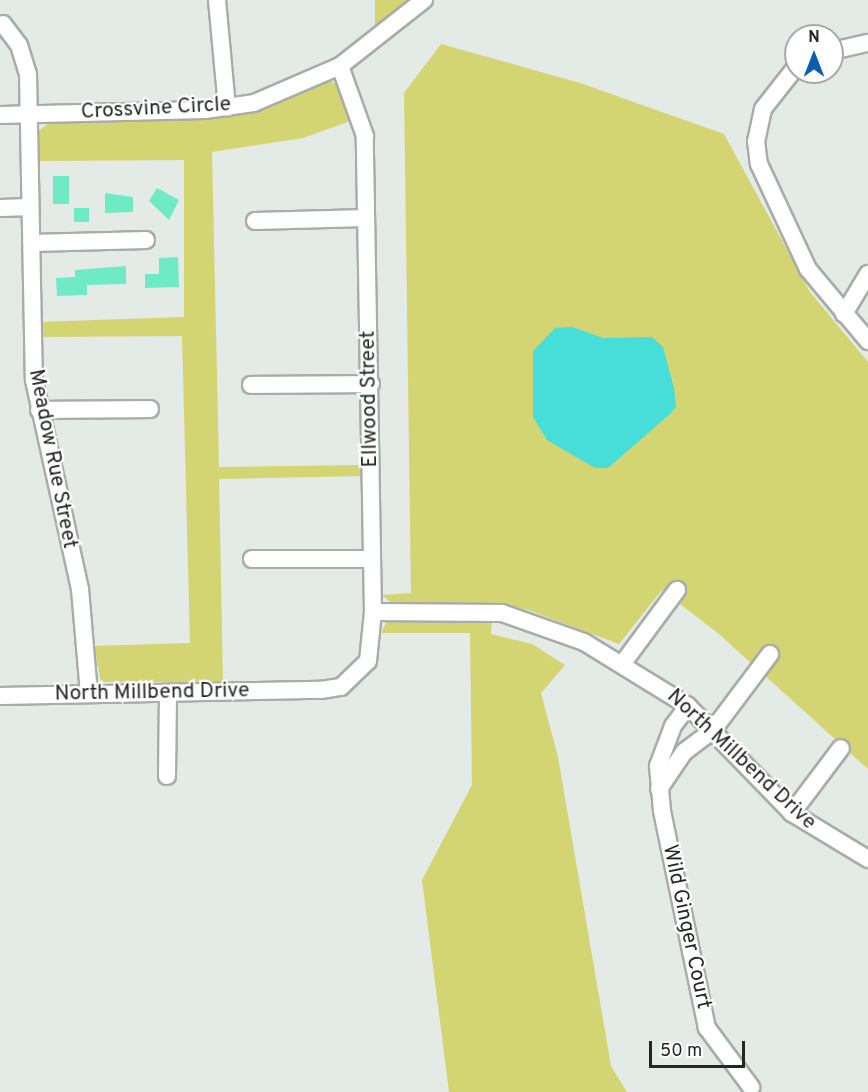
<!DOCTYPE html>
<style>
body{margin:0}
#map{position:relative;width:868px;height:1092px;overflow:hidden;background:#e4eae5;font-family:Overpass,sans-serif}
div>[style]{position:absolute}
.green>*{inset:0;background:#d3d572}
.water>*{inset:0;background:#47ded9}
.building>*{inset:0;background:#6eeac5;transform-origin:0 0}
.roads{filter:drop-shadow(2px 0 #a8ada9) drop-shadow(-2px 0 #a8ada9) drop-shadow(0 2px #a8ada9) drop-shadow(0 -2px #a8ada9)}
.minor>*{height:16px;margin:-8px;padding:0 8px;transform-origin:8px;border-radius:8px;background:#fff}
span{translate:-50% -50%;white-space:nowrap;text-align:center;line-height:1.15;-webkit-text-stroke:4.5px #fff;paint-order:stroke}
.street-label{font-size:21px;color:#252725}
.north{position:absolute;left:784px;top:24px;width:60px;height:60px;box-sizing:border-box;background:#fff;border:2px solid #a8a9a8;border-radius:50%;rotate:0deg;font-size:16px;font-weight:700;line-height:24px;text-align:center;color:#252725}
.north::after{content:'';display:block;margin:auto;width:21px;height:27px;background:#0c5eac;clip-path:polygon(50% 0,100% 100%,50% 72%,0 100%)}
.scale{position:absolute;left:649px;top:1041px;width:96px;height:27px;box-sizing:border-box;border:3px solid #252725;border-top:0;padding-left:8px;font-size:18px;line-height:21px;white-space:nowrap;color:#252725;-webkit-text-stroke:4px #fff;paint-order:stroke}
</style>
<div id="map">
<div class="green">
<div style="clip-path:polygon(375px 0,413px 0,375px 34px)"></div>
<div style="clip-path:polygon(441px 44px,580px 83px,724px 134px,810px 292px,868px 362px,868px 769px,719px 634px,662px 590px,619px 644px,528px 610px,493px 604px,491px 634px,532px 644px,565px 665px,541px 693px,558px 757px,611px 1066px,627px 1092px,449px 1092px,422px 880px,472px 785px,470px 633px,381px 633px,388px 619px,470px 618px,471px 603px,395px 605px,381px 595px,411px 593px,404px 93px)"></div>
<div style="clip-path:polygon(329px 80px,342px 88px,353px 120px,303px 138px,212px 152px,219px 467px,364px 465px,364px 476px,219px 479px,223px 682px,101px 682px,94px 646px,190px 643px,182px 336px,39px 337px,38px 322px,184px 317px,184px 160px,38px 161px,37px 132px,52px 121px,228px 115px)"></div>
</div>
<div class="water">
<div style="clip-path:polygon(572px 327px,603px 338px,652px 337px,663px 347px,674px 388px,676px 407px,670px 414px,608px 468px,595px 468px,547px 440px,533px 417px,533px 351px,555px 328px)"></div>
</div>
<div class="building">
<div style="left:53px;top:176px;width:16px;height:28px"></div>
<div style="clip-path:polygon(157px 188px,179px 200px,169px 220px,149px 201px)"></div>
<div style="clip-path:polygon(105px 193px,133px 197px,133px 212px,105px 213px)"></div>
<div style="left:74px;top:208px;width:15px;height:14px"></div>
<div style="clip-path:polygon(178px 257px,179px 287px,145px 288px,145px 274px,159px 274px,159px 258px)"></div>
<div style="clip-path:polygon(126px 266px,126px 284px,87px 285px,87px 295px,57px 296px,56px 278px,75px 277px,75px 270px)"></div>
</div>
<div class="roads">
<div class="minor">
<div style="left:217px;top:0;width:108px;rotate:84.7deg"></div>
<div style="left:3px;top:24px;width:26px;rotate:53deg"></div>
<div style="left:19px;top:45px;width:30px;rotate:73deg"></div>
<div style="left:28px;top:74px;width:306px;rotate:88.9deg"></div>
<div style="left:34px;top:380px;width:214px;rotate:77.6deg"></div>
<div style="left:80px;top:589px;width:105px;rotate:85.1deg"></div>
<div style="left:832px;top:51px;width:37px;rotate:-13deg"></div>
<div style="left:796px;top:67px;width:53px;rotate:128.2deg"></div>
<div style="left:763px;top:109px;width:33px;rotate:102deg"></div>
<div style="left:756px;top:141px;width:23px;rotate:83deg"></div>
<div style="left:759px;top:164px;width:116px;rotate:65deg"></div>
<div style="left:808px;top:269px;width:94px;rotate:50.2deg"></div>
<div style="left:0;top:115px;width:205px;rotate:-1.4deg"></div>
<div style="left:205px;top:110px;width:49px;rotate:-8.1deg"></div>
<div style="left:254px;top:103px;width:94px;rotate:-23.3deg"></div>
<div style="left:340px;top:66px;width:107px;rotate:-38.2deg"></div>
<div style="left:0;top:208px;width:30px;rotate:-2deg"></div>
<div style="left:255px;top:221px;width:111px;rotate:-1.5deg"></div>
<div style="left:32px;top:243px;width:114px;rotate:-1.5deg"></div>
<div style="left:844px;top:314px;width:47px;rotate:-59deg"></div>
<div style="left:251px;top:385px;width:120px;rotate:-0.5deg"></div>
<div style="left:39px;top:410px;width:111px;rotate:-0.5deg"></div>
<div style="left:252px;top:559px;width:119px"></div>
<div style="left:373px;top:612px;width:129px;rotate:0.4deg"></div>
<div style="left:502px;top:613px;width:87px;rotate:19.5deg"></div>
<div style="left:584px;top:642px;width:122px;rotate:31.6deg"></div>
<div style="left:688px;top:706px;width:149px;rotate:45.8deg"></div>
<div style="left:792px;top:813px;width:89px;rotate:31.2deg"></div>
<div style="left:623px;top:663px;width:91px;rotate:-53.5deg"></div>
<div style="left:0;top:696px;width:321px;rotate:-1.1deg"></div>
<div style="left:321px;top:690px;width:20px;rotate:-9deg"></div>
<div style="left:341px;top:687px;width:37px;rotate:-44deg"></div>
<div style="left:368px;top:661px;width:49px;rotate:-84.2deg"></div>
<div style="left:373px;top:612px;width:476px;rotate:-91deg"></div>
<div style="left:365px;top:136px;width:74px;rotate:-109.7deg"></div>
<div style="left:688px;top:706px;width:25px;rotate:127deg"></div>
<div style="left:673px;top:726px;width:43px;rotate:110.6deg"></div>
<div style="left:658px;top:766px;width:45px;rotate:84.9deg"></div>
<div style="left:662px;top:811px;width:222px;rotate:78.3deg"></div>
<div style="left:707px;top:1028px;width:74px;rotate:53.3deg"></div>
<div style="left:167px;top:776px;width:83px;rotate:-89.3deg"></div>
<div style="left:659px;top:789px;width:45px;rotate:-56deg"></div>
<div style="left:684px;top:752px;width:36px;rotate:-37deg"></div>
<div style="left:713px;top:730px;width:95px;rotate:-53.1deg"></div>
<div style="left:792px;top:813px;width:81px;rotate:-53deg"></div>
</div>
</div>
<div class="street-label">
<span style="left:156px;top:109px;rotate:-3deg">Crossvine Circle</span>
<span style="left:370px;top:399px;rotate:-91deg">Ellwood Street</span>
<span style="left:52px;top:459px;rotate:79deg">Meadow Rue Street</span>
<span style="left:152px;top:693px;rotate:-1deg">North Millbend Drive</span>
<span style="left:741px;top:760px;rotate:43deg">North Millbend Drive</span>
<span style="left:686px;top:927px;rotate:78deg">Wild Ginger Court</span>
</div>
<div class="north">N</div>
<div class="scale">50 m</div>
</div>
